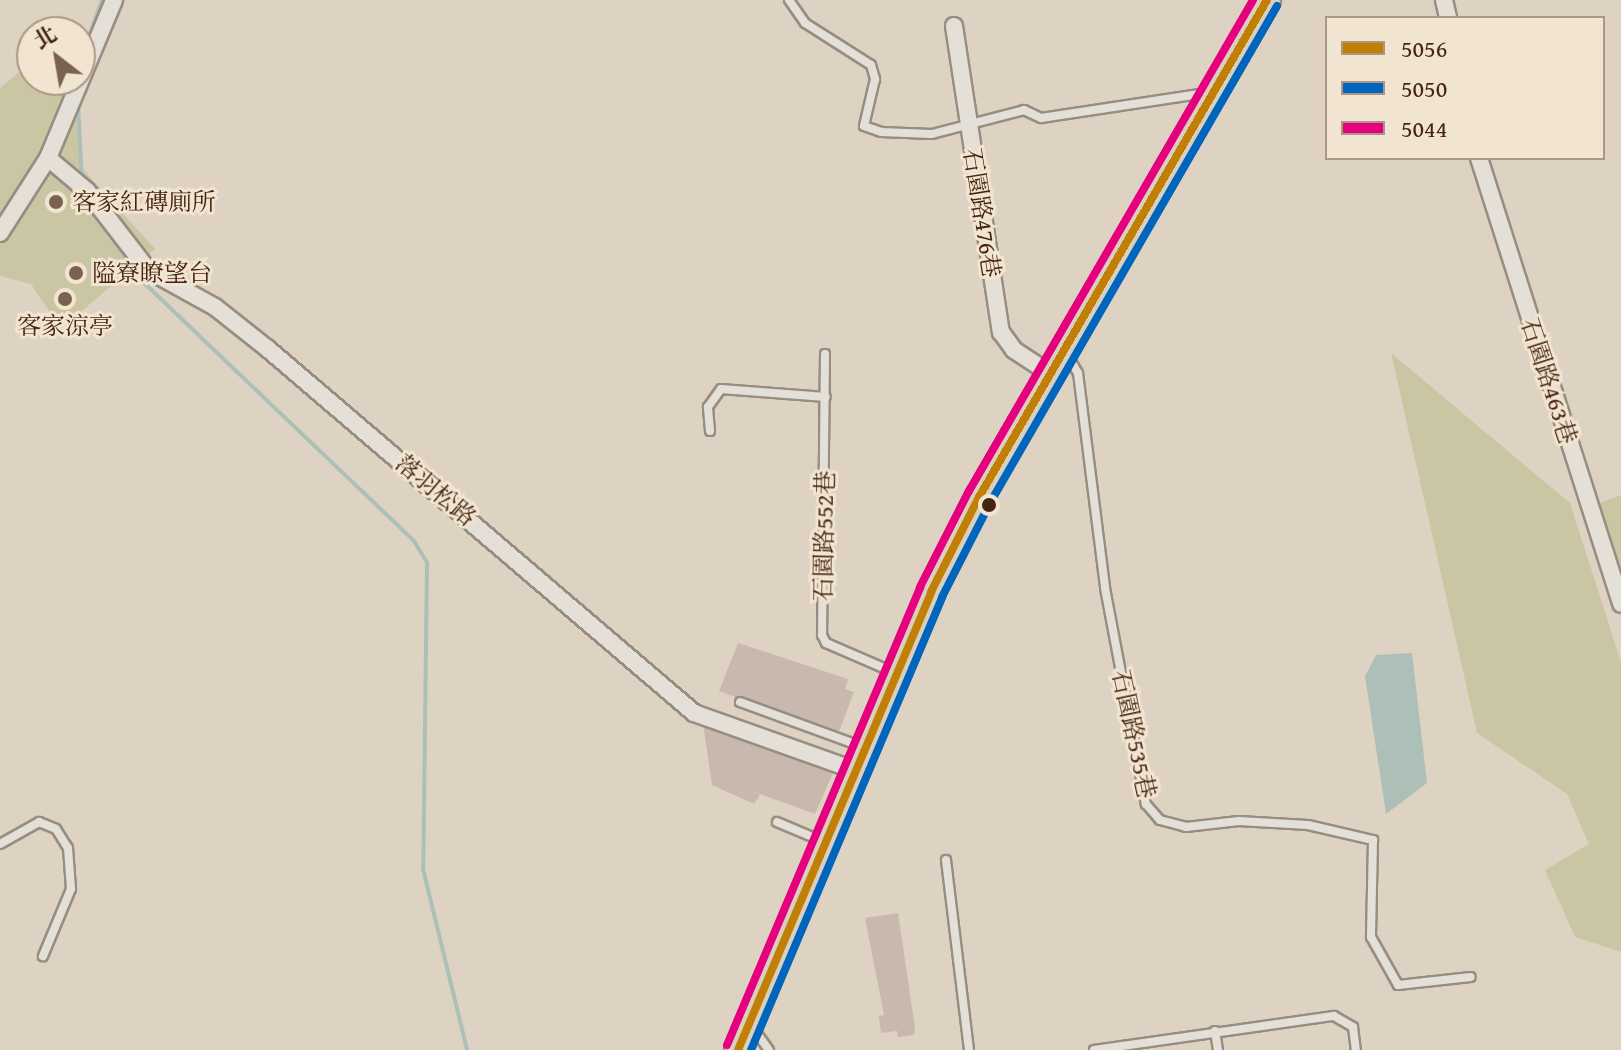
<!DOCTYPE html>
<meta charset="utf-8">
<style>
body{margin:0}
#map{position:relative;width:1621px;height:1050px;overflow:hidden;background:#ded3c2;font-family:"Gentium Book Plus","Noto Serif TC",serif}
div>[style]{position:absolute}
.green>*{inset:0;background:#cac6a4}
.water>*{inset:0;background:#adc0b8}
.stream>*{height:4px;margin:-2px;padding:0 2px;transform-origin:2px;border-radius:2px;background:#adc0b8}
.building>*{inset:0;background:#c9b8ae}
.round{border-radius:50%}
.roads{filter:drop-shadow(2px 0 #978d81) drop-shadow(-2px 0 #978d81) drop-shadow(0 2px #978d81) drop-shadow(0 -2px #978d81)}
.service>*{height:8px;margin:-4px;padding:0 4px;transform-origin:4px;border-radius:4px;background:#e5e0d7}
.minor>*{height:16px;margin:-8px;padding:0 8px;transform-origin:8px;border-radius:8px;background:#e5e0d7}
.primary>*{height:26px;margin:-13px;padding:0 13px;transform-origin:13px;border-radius:13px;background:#d9d0c2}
.bus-1>*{height:8px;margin:-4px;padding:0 4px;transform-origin:4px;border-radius:4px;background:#c27f05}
.bus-2>*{height:8px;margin:-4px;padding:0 4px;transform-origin:4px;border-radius:4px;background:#0065bd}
.bus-3>*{height:8px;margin:-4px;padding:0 4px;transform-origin:4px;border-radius:4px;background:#e5007d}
.dots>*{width:22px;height:22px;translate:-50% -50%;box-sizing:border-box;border:4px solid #f1e4d0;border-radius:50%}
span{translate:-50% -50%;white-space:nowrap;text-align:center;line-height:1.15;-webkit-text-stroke:6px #f1e4d0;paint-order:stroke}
.poi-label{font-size:24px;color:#452412}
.left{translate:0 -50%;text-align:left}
.street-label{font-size:24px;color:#452412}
.legend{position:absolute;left:1325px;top:16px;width:280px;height:144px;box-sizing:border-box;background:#f1e4d0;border:2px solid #ac9784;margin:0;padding:10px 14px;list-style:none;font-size:24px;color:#452412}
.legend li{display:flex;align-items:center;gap:16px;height:40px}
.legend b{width:40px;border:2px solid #ac9784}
.north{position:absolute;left:16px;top:16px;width:80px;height:80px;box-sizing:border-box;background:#f1e4d0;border:2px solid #ac9784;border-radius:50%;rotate:329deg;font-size:22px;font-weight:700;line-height:32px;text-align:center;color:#452412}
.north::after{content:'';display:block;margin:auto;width:28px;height:36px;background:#7b6150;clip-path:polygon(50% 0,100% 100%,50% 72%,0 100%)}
</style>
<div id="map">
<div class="green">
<div style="clip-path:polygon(32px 61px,32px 80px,72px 80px,82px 168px,155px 249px,76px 316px,63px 318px,51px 314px,31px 284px,0 276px,0 88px)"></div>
<div style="clip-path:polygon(1391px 353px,1570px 503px,1621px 662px,1621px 952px,1575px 937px,1545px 870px,1589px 844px,1567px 794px,1477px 733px)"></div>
<div style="clip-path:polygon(1621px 495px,1621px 571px,1600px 503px)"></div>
</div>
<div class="water">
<div style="clip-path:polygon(1412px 653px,1427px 783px,1386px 814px,1365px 676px,1376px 655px)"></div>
</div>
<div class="stream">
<div style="left:83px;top:53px;width:56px;rotate:-70.3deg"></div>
<div style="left:78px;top:103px;width:79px;rotate:87.1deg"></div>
<div style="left:81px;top:191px;width:107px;rotate:56deg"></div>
<div style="left:141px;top:280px;width:378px;rotate:43.7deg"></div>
<div style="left:414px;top:541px;width:26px;rotate:59deg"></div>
<div style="left:427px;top:563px;width:306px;rotate:90.7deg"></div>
<div style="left:423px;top:869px;width:186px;rotate:76.3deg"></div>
</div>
<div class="building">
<div class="round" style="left:68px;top:264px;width:16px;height:16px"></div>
<div style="clip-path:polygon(738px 643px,848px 679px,845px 689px,854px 692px,838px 734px,719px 691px)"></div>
<div style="clip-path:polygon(703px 723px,833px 773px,815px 814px,752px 791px,760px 795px,754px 804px,712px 785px)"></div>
<div style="clip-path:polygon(898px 913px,915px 1028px,914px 1035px,898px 1037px,897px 1031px,881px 1033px,879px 1016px,884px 1015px,865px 918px)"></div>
</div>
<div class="roads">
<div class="service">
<div style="left:789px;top:0;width:28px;rotate:55deg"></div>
<div style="left:805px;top:23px;width:78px;rotate:32.5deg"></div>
<div style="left:871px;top:65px;width:15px;rotate:74deg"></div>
<div style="left:875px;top:79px;width:48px;rotate:103.2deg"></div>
<div style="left:864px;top:126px;width:18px;rotate:19deg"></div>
<div style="left:881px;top:132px;width:51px;rotate:2.2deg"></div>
<div style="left:932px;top:134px;width:95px;rotate:-14.6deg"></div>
<div style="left:1024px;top:110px;width:19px;rotate:25deg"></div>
<div style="left:1041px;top:118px;width:167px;rotate:-8.6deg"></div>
<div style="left:825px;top:354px;width:281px;rotate:90.6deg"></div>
<div style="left:822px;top:635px;width:9px;rotate:63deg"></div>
<div style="left:826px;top:643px;width:73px;rotate:23.4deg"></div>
<div style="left:1068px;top:356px;width:20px;rotate:60deg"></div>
<div style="left:1078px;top:373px;width:217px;rotate:82.8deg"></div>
<div style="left:1105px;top:588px;width:220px;rotate:79.3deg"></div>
<div style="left:1146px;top:804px;width:21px;rotate:49deg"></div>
<div style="left:1160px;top:820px;width:27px;rotate:15deg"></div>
<div style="left:1186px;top:827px;width:53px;rotate:-6.5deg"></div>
<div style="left:1239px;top:821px;width:69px;rotate:3.3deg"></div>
<div style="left:1308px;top:825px;width:67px;rotate:13deg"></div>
<div style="left:1373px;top:840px;width:97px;rotate:91.2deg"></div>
<div style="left:1371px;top:937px;width:55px;rotate:60.6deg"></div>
<div style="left:1398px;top:985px;width:73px;rotate:-6.3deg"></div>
<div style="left:710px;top:431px;width:24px;rotate:-95deg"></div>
<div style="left:708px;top:407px;width:22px;rotate:-54deg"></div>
<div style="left:721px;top:389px;width:105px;rotate:4.4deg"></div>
<div style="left:740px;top:702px;width:131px;rotate:20.1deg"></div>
<div style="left:777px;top:822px;width:49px;rotate:22.9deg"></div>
<div style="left:0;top:844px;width:45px;rotate:-29.4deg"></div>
<div style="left:39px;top:822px;width:18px;rotate:22deg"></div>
<div style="left:56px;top:829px;width:22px;rotate:58deg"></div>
<div style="left:68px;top:848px;width:41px;rotate:85.8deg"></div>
<div style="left:71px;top:889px;width:73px;rotate:112.7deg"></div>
<div style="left:946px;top:860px;width:191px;rotate:83.1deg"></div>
<div style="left:753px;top:1028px;width:27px;rotate:54deg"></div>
<div style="left:1215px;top:1031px;width:19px;rotate:81deg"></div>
<div style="left:1094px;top:1050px;width:242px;rotate:-8.1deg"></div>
<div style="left:1334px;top:1016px;width:22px;rotate:30deg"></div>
<div style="left:1353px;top:1027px;width:23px;rotate:83deg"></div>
</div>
<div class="minor">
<div style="left:1444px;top:0;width:18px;rotate:77deg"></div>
<div style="left:954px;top:26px;width:310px;rotate:81.3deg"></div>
<div style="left:1001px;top:332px;width:22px;rotate:54deg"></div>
<div style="left:1014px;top:350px;width:45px;rotate:33.3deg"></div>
<div style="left:48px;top:158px;width:51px;rotate:40.2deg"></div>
<div style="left:87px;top:191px;width:100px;rotate:52.3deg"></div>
<div style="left:148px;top:270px;width:77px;rotate:28.9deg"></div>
<div style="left:215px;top:307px;width:68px;rotate:38.4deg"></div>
<div style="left:268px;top:349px;width:560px;rotate:40.51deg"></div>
<div style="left:694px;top:713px;width:173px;rotate:19.6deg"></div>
<div style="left:1479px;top:158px;width:468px;rotate:72.3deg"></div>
<div style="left:0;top:233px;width:89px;rotate:-57.4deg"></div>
<div style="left:48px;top:158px;width:171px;rotate:-67.3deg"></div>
</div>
<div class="primary">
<div style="left:738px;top:1050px;width:497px;rotate:-67.1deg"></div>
<div style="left:931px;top:592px;width:106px;rotate:-63.2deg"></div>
<div style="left:979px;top:497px;width:574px;rotate:-59.91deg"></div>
</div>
</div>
<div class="bus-1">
<div style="left:738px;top:1050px;width:497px;rotate:-67.1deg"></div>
<div style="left:931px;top:592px;width:106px;rotate:-63.2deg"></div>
<div style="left:979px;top:497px;width:574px;rotate:-59.91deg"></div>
</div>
<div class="bus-2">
<div style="left:751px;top:1050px;width:492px;rotate:-67.1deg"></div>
<div style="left:942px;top:597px;width:106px;rotate:-62.9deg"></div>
<div style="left:990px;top:503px;width:574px;rotate:-60deg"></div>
</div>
<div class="bus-3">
<div style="left:727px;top:1045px;width:497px;rotate:-67.1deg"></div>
<div style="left:920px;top:587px;width:108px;rotate:-63deg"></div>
<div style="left:969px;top:491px;width:567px;rotate:-59.95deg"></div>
</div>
<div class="dots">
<div style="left:56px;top:202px;background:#7b6150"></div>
<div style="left:76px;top:273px;background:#7b6150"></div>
<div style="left:65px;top:299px;background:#7b6150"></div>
<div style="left:989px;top:505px;background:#452412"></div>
</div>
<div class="poi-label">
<span class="left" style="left:72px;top:202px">客家紅磚廁所</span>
<span class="left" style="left:92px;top:273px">隘寮瞭望台</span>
<span style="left:65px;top:326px">客家涼亭</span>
</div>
<div class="street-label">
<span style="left:982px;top:213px;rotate:81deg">石園路476巷</span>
<span style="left:1549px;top:381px;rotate:72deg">石園路463巷</span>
<span style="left:436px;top:490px;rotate:40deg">落羽松路</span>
<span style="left:824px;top:536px;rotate:-89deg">石園路552巷</span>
<span style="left:1134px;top:734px;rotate:78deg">石園路535巷</span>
</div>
<ul class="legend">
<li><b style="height:10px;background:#c27f05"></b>5056</li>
<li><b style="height:10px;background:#0065bd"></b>5050</li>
<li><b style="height:10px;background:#e5007d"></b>5044</li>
</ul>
<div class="north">北</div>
</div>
